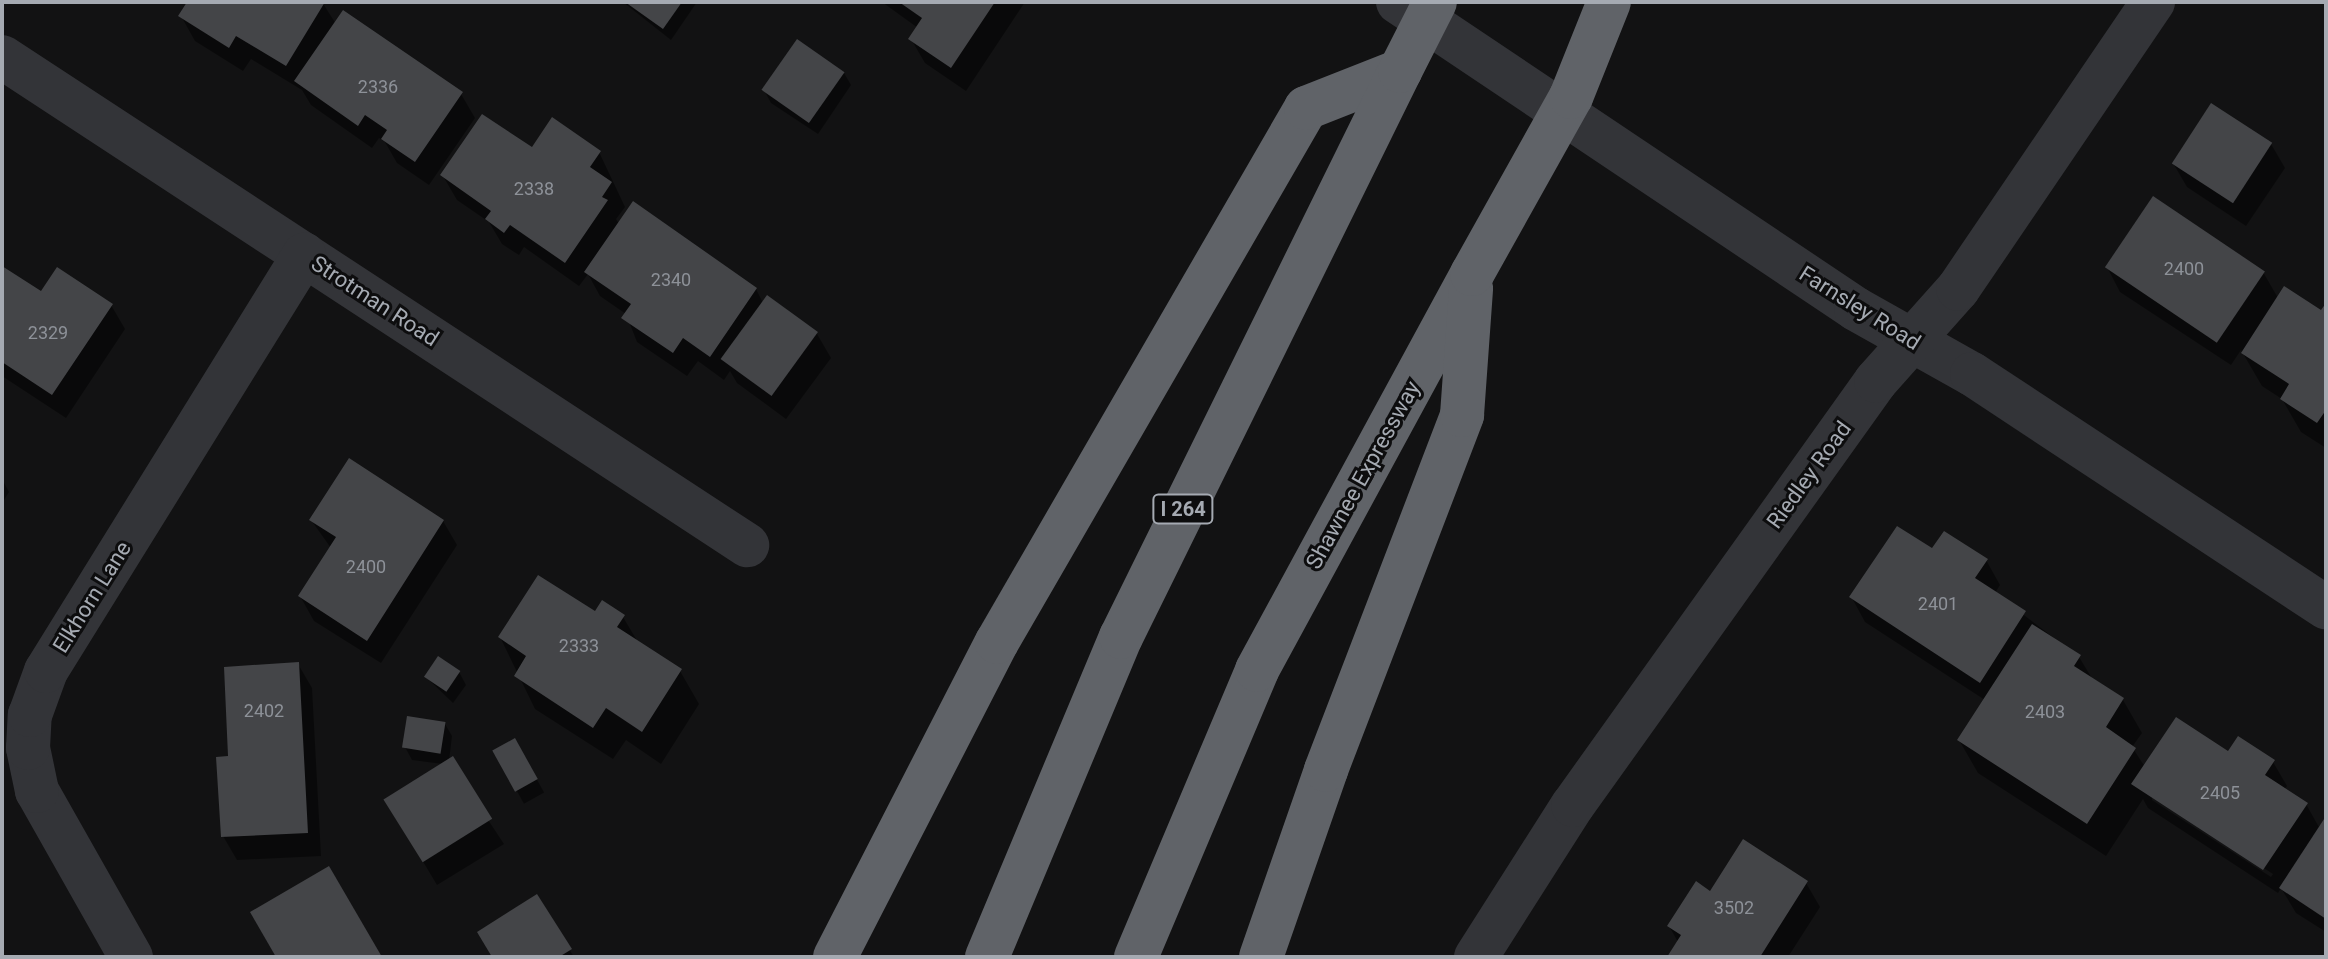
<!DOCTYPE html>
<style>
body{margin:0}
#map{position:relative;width:2328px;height:959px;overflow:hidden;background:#121213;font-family:Roboto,sans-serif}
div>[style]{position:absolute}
.shadow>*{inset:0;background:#0007;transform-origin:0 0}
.building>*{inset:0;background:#444548;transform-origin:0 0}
.minor>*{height:44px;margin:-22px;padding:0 22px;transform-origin:22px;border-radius:22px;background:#333438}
.highway>*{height:44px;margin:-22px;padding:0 22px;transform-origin:22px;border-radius:22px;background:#606368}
.highway-bridge>*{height:44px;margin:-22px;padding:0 22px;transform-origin:22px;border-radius:22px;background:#606368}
span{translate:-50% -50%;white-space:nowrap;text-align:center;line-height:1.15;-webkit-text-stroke:6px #0d0d0e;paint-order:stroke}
.number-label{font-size:18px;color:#8d9198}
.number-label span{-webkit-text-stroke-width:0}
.shield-label span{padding:2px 6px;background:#0d0d0e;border:2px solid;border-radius:6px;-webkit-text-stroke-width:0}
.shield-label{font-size:20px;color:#a5aab2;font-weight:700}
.street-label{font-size:22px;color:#a5aab2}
.frame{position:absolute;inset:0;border:4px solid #a5aab2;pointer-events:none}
</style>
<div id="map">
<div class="shadow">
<div style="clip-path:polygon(189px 2px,322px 2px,336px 24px,461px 94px,475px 118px,429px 185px,397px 163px,385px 142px,379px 138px,372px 148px,311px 105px,302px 90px,251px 59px,243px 71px,195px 41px,181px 16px)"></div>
<div style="clip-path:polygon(623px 2px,697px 2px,671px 40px)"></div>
<div style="clip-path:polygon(882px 2px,1025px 2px,966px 91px,925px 63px,911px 39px,918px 28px)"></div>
<div style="clip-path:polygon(844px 73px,851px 85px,818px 134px,771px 103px,764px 90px)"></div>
<div style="clip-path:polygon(2271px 144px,2285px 168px,2246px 226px,2187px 187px,2173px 163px)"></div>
<div style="clip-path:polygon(533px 150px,599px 152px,625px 207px,616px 219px,619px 224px,756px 289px,763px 303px,817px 334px,831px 358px,786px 419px,737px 383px,730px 371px,724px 380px,698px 361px,687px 376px,637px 342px,626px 314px,600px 296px,588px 274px,579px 286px,524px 247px,519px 255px,502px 244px,489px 222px,457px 200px,443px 176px)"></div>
<div style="clip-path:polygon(2107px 267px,2263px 272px,2278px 298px,2322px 313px,2326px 306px,2326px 448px,2301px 432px,2282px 399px,2262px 386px,2241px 350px,2231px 365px,2120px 292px)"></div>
<div style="clip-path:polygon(2px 268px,41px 294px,111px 305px,125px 329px,66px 418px,2px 376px)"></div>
<div style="clip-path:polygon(2px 479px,9px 492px,2px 503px)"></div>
<div style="clip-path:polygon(311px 520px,443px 521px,457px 545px,381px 663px,314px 621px,300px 596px,331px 548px)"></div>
<div style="clip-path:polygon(evenodd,1933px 551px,1986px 560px,2000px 585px,1995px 593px,2079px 657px,2093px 680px,2123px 700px,2142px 733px,2132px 747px,2145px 767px,2229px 754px,2273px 762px,2287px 786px,2284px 790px,2306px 804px,2320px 829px,2326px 820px,2326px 932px,2296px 913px,2281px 888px,2278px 893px,2148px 808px,2143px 799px,2106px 856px,1978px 773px,1959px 740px,1985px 700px,1865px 622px,1852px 598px,1933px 551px,2152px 795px,2273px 874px,2271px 877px,2152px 800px,2152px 795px)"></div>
<div style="clip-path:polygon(595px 614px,623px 617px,639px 644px,680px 671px,699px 704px,661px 764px,626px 740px,613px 759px,535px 709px,500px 637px)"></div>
<div style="clip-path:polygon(298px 664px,312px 688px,321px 856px,237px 860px,223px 836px,230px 758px)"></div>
<div style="clip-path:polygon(459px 672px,466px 685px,453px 703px,426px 677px)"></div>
<div style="clip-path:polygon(445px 724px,452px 736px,449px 761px,504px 844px,437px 885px,400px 823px,443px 764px,412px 760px,405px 747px)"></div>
<div style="left:515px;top:740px;width:60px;height:23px;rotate:61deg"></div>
<div style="clip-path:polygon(1806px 883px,1820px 907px,1788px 957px,1669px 957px,1678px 942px,1669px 926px,1710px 893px)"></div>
<div style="clip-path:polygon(536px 897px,574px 957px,494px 957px)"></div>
</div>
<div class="building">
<div style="clip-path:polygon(187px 2px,325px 2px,286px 66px,236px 36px,229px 48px,178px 16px)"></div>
<div style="clip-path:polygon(625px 2px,682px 2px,663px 29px)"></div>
<div style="clip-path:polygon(899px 2px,995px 2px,951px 68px,908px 39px,922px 18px)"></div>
<div style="clip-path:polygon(343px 10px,463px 92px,415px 162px,381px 139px,387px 130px,365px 115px,358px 126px,294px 81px)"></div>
<div style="left:797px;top:39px;width:58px;height:62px;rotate:35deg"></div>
<div style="left:2211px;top:103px;width:73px;height:72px;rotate:33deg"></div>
<div style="clip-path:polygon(482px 114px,532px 147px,552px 117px,601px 151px,590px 167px,612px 182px,602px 197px,608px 200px,565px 263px,510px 225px,504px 233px,485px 219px,491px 211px,440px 175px)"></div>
<div style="left:2153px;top:196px;width:135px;height:86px;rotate:34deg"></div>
<div style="clip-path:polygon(633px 201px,757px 288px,710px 357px,683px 338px,673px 353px,621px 318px,631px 304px,584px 272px)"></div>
<div style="clip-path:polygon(2px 266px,41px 291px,57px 267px,113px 304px,52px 395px,2px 362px)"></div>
<div style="clip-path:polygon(2284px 286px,2321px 310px,2326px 303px,2326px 410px,2317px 423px,2280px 399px,2289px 384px,2241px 353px)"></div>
<div style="left:767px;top:295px;width:63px;height:79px;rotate:36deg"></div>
<div style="clip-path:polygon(349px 458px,444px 520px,367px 641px,298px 596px,336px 537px,309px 520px)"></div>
<div style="clip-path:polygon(1897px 526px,1932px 548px,1944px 531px,1988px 559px,1975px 578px,2026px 611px,1980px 683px,1849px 597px)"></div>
<div style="clip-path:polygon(538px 575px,595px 611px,602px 600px,625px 615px,617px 627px,682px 669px,642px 732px,606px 708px,593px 728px,514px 676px,526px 656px,498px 637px)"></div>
<div style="clip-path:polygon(2032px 624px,2081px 655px,2074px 666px,2124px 698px,2106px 727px,2136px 748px,2087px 824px,1957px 740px)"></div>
<div style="left:438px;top:656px;width:27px;height:25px;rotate:34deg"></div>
<div style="clip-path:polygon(299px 662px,308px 833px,221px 837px,216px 757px,228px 756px,224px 667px)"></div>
<div style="left:407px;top:716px;width:39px;height:32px;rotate:9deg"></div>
<div style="clip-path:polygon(2176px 717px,2228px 751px,2238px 736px,2275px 760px,2265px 775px,2308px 803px,2263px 870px,2131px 784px)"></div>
<div style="left:515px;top:738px;width:47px;height:26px;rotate:61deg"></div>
<div style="left:453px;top:756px;width:74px;height:82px;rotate:58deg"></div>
<div style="clip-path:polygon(2326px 816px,2326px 919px,2279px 888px)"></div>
<div style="clip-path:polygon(1743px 839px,1808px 881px,1760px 957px,1667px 957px,1681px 935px,1667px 926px,1696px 881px,1710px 891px)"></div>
<div style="clip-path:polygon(329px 866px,382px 957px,276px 957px,250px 912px)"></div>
<div style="clip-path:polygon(537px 894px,572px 949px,559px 957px,492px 957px,477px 932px)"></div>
</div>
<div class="minor">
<div style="left:1398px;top:2px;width:551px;rotate:33.83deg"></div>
<div style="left:1856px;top:309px;width:133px;rotate:29.3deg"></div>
<div style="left:1972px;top:374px;width:424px;rotate:33.4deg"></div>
<div style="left:2px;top:57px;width:891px;rotate:33.23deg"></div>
<div style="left:131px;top:957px;width:191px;rotate:-119.5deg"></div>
<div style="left:37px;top:791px;width:44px;rotate:-101.8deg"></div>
<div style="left:28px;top:748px;width:33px;rotate:-87deg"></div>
<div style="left:30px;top:715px;width:47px;rotate:-70deg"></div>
<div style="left:46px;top:671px;width:490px;rotate:-58.2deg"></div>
<div style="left:1476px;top:957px;width:180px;rotate:-57.5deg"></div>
<div style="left:1573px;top:805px;width:521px;rotate:-54.45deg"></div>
<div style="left:1876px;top:381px;width:123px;rotate:-48.3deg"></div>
<div style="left:1958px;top:289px;width:347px;rotate:-55.8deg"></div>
</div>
<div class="highway">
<div style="left:835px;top:957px;width:354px;rotate:-62.8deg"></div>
<div style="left:997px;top:642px;width:617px;rotate:-59.94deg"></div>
<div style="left:1306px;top:108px;width:101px;rotate:-21.5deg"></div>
<div style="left:987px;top:957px;width:347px;rotate:-67.3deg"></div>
<div style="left:1121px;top:637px;width:631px;rotate:-63.76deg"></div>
<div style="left:1136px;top:957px;width:311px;rotate:-67.1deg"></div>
<div style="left:1257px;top:670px;width:451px;rotate:-61.5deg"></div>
<div style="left:1261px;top:957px;width:198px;rotate:-70.8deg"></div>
<div style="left:1326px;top:770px;width:380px;rotate:-69deg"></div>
<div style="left:1462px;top:415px;width:127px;rotate:-85.9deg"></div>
</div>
<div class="highway-bridge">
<div style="left:1400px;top:71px;width:77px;rotate:-63.1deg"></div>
<div style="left:1472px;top:274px;width:203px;rotate:-60.8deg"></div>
<div style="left:1571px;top:97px;width:102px;rotate:-68.2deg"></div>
</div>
<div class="number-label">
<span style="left:378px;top:87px">2336</span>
<span style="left:534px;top:189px">2338</span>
<span style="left:2184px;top:269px">2400</span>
<span style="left:671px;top:280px">2340</span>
<span style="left:48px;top:333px">2329</span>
<span style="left:366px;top:567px">2400</span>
<span style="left:1938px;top:604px">2401</span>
<span style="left:579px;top:646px">2333</span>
<span style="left:264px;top:711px">2402</span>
<span style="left:2045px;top:712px">2403</span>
<span style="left:2220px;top:793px">2405</span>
<span style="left:1734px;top:908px">3502</span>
</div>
<div class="shield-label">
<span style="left:1183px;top:509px">I 264</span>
</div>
<div class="street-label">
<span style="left:375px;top:301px;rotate:33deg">Strotman Road</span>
<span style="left:1860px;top:308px;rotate:32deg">Farnsley Road</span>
<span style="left:1363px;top:475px;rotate:-61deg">Shawnee Expressway</span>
<span style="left:1809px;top:475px;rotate:-54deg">Riedley Road</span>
<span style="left:92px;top:597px;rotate:-58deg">Elkhorn Lane</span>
</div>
<div class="frame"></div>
</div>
